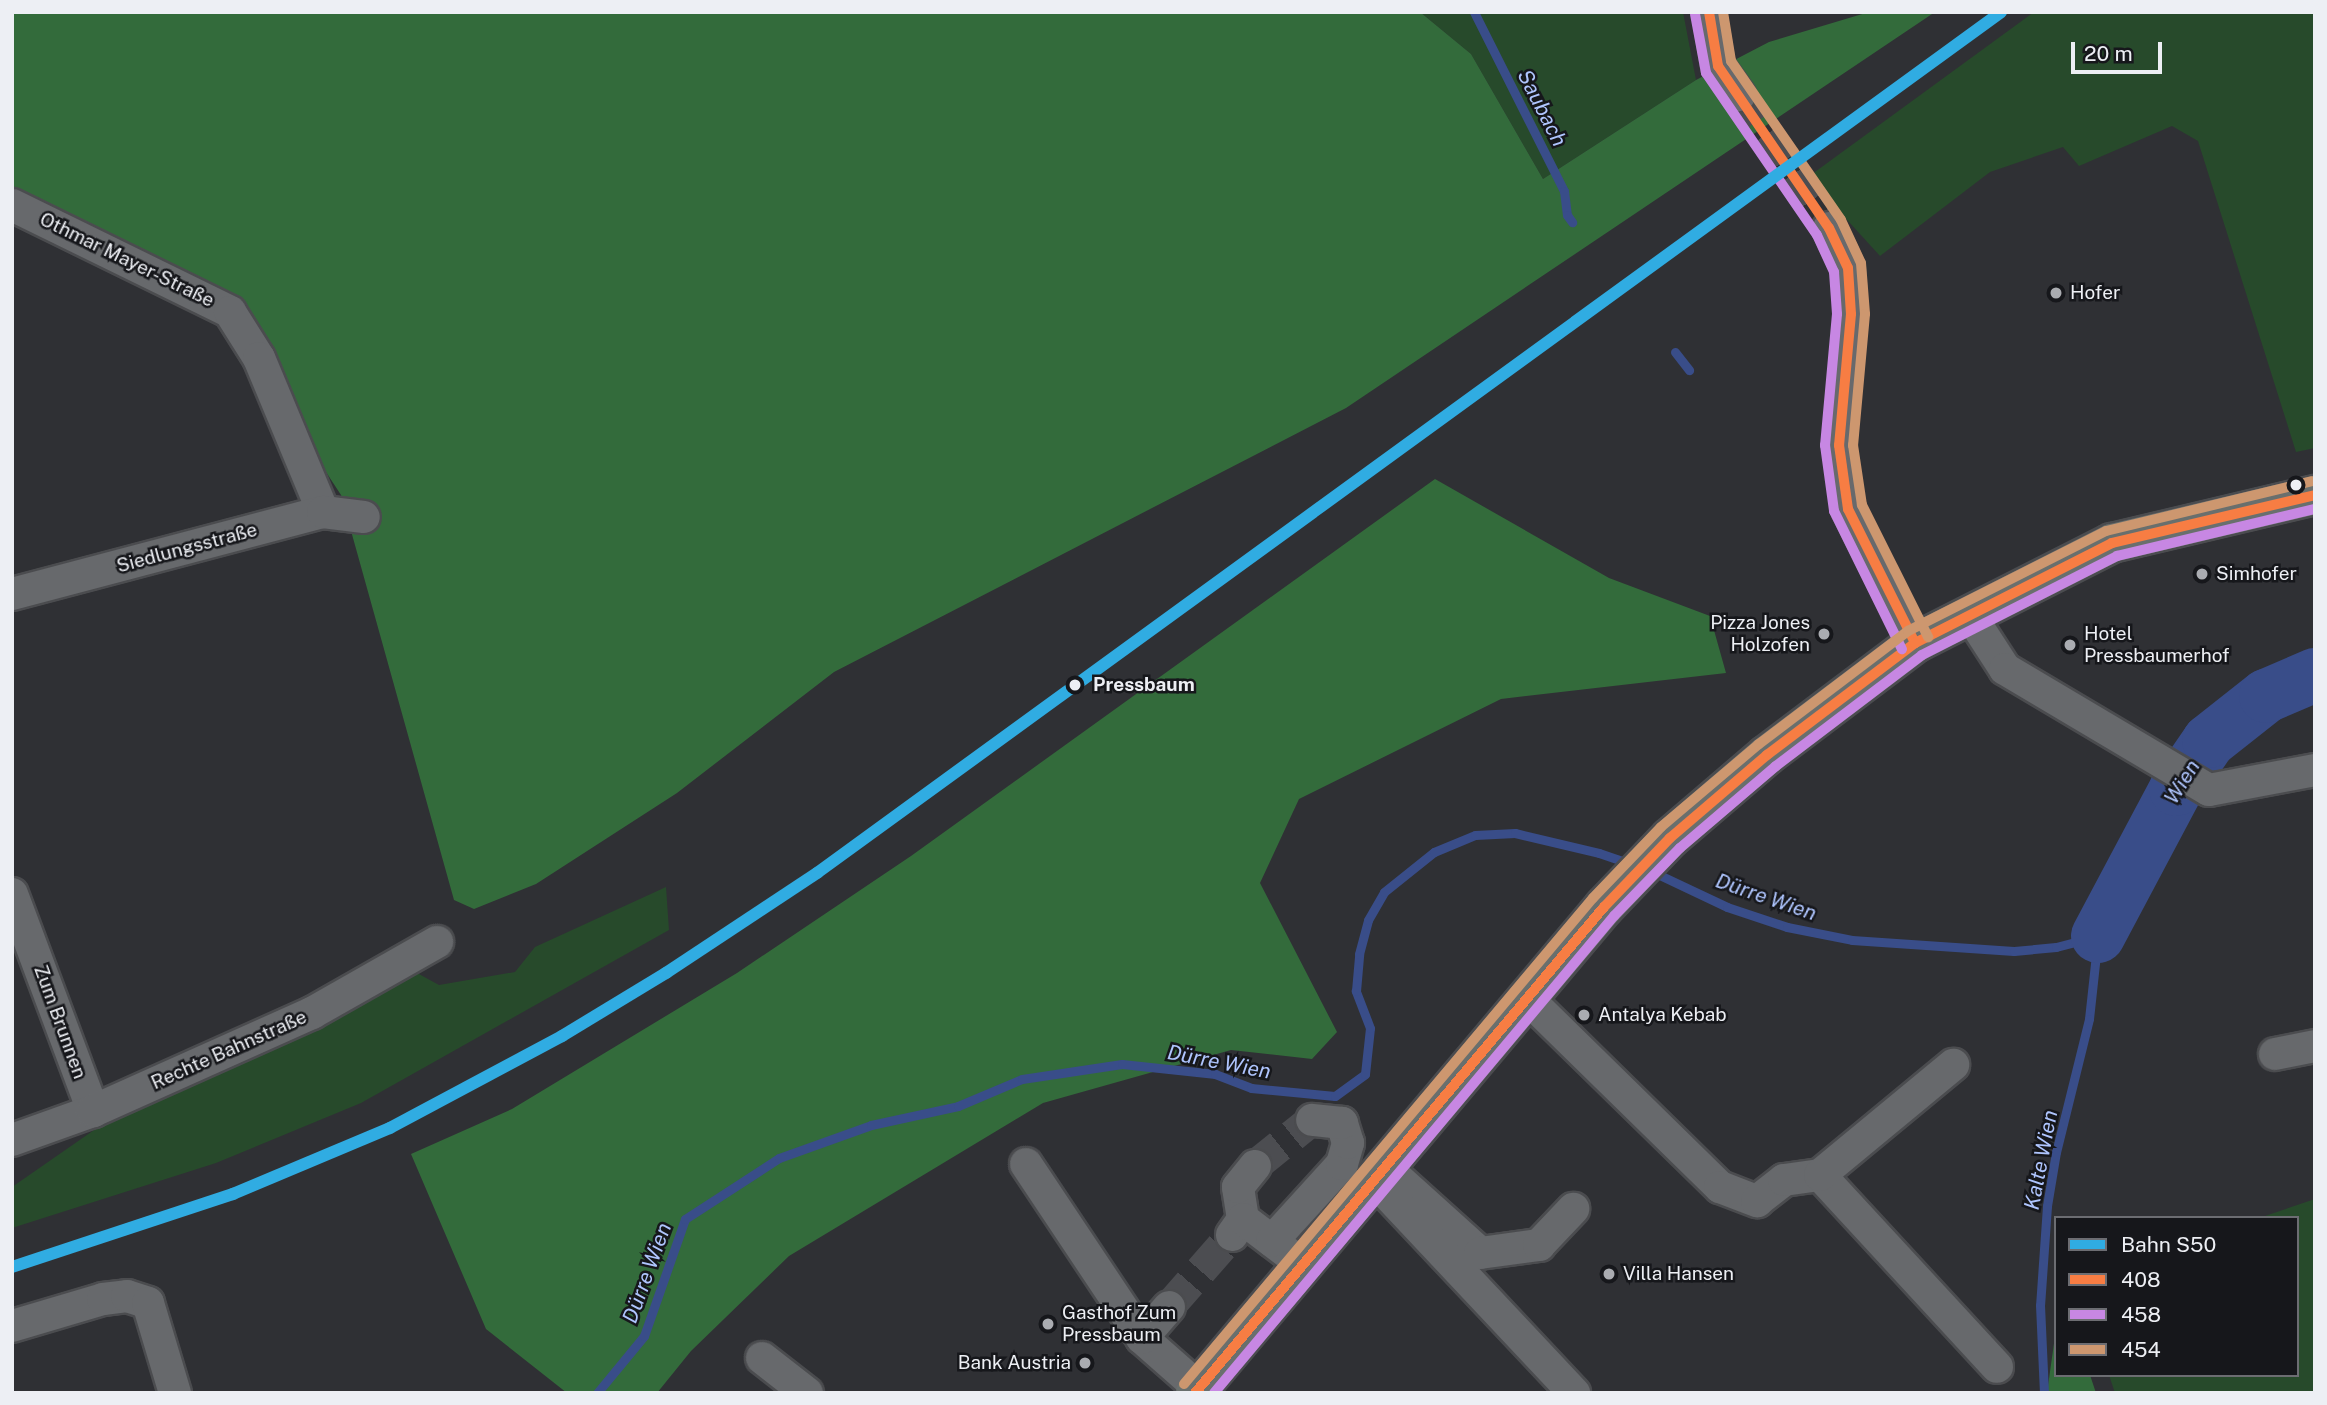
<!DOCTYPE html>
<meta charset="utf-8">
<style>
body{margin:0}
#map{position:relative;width:2327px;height:1405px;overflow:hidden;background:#2f3034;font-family:"Public Sans",sans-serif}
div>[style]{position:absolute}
.green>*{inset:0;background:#274a2b}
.forest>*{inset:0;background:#336b3b}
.stream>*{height:9px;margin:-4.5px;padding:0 4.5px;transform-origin:4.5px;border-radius:4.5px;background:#394d89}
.river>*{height:54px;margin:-27px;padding:0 27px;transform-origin:27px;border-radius:27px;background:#394d89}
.minor-tunnel>*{height:32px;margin-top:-16px;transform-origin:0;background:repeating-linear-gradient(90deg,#4c4d51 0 32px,transparent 0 48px)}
.roads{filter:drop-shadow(2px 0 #4b4c4f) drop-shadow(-2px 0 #4b4c4f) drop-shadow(0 2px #4b4c4f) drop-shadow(0 -2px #4b4c4f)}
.minor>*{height:32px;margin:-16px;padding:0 16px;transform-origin:16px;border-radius:16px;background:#67696c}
.major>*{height:38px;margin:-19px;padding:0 19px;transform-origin:19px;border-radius:19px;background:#696f6d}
.bus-1>*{height:10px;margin:-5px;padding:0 5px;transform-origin:5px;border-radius:5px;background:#f77d43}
.bus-2>*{height:10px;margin:-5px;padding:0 5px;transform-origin:5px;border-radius:5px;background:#c787e3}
.bus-3>*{height:10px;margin:-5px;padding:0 5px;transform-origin:5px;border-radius:5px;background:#cd976f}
.rail-1>*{height:12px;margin:-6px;padding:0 6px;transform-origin:6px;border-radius:6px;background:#30ace2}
.dots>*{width:19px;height:19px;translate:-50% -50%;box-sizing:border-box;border:4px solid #16171b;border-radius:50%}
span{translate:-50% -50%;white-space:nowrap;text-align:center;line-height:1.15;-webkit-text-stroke:5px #16171b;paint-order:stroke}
.street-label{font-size:19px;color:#edeff4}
.poi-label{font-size:19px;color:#edeff4}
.left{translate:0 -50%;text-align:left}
.right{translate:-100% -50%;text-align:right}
.stop-label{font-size:19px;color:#edeff4;font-weight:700}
.water-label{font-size:21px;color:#afc5fe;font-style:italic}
.frame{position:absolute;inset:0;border:14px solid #edeff4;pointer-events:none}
.legend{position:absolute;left:2054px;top:1216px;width:245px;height:161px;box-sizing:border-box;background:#16171b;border:2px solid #6c6d72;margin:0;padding:9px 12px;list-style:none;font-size:21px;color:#edeff4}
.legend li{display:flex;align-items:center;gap:14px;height:35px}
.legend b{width:35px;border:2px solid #6c6d72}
.scale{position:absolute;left:2071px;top:42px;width:91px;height:32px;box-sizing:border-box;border:4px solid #edeff4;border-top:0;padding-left:9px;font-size:21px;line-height:24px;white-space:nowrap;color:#edeff4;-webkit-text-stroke:5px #16171b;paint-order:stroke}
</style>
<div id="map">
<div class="green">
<div style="clip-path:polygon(1420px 12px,1683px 12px,1696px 80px,1543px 179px,1471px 54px)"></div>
<div style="clip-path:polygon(2034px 12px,2315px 12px,2315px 448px,2296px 452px,2198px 141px,2172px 126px,2079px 166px,2063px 147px,1990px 172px,1880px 256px,1808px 177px)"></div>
<div style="clip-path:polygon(666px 887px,669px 930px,361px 1103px,216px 1163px,12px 1228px,12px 1187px,97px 1128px,318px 1030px,417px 973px,439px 985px,515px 972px,535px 947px)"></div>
<div style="clip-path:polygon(2315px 1199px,2315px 1393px,2115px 1393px,2109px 1375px,2297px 1375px,2297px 1218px,2259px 1218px)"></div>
</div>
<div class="forest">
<div style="clip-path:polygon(12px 12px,1420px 12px,1471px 54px,1543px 179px,1696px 80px,1769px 42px,1869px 12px,1935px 12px,1346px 408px,834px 672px,677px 793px,536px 884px,474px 909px,454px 900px,341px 495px,224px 316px,12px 195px)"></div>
<div style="clip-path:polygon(1435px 479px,1609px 578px,1710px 616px,1726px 673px,1501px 699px,1299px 799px,1260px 883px,1337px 1032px,1312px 1059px,1231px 1050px,1043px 1103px,789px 1256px,691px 1351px,657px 1393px,567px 1393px,486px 1329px,411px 1154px,512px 1109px,737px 973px,911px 856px)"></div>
<div style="clip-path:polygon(2056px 1329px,2056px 1375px,2090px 1375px,2096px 1393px,2047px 1393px)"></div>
</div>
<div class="stream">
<div style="left:1474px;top:12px;width:200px;rotate:63.3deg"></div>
<div style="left:1564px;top:191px;width:24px;rotate:83deg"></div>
<div style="left:1567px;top:215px;width:9px;rotate:54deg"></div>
<div style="left:1675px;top:352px;width:23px;rotate:52deg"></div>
<div style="left:1651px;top:871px;width:84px;rotate:25.3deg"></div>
<div style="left:1727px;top:907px;width:63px;rotate:18.4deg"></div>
<div style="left:1787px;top:927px;width:66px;rotate:11.3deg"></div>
<div style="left:1852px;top:940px;width:162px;rotate:3.9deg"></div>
<div style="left:2014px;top:951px;width:42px;rotate:-5.4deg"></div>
<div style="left:2056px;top:947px;width:43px;rotate:-14.7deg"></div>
<div style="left:2098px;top:936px;width:83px;rotate:96.2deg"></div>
<div style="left:2089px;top:1019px;width:137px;rotate:103.9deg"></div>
<div style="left:2056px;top:1152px;width:55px;rotate:99.5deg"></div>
<div style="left:2047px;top:1206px;width:99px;rotate:94deg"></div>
<div style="left:2040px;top:1305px;width:88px;rotate:87.4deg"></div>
<div style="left:597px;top:1393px;width:74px;rotate:-50.5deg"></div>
<div style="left:644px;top:1336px;width:124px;rotate:-70.7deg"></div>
<div style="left:685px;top:1219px;width:112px;rotate:-33deg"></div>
<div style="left:779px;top:1158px;width:98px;rotate:-19.7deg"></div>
<div style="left:871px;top:1125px;width:89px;rotate:-12.3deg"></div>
<div style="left:958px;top:1106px;width:69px;rotate:-22.9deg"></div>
<div style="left:1022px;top:1079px;width:101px;rotate:-8.5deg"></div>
<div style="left:1122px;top:1064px;width:94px;rotate:6.1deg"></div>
<div style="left:1215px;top:1074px;width:39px;rotate:21deg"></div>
<div style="left:1251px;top:1088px;width:84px;rotate:5.4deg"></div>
<div style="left:1335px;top:1096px;width:37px;rotate:-36deg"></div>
<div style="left:1365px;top:1074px;width:46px;rotate:-83.8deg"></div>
<div style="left:1370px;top:1028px;width:40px;rotate:-111deg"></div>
<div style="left:1356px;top:991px;width:37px;rotate:-85deg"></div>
<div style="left:1359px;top:954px;width:35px;rotate:-75deg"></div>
<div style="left:1368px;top:920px;width:32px;rotate:-60deg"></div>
<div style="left:1384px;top:892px;width:64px;rotate:-38.7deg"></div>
<div style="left:1434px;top:852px;width:44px;rotate:-22.5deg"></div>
<div style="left:1475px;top:835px;width:40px;rotate:-2.9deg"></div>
<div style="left:1515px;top:833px;width:86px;rotate:13.4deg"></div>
<div style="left:1599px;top:853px;width:34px;rotate:19deg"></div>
</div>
<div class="river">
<div style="left:2098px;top:936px;width:166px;rotate:-62deg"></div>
<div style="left:2176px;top:789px;width:58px;rotate:-55.5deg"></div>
<div style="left:2209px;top:741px;width:73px;rotate:-38.3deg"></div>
<div style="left:2266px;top:696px;width:53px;rotate:-23.2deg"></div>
</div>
<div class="minor-tunnel">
<div style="left:1739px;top:95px;width:161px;rotate:55.9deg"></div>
<div style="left:1255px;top:1166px;width:73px;rotate:-38.9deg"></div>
<div style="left:1169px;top:1307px;width:96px;rotate:-48.8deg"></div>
</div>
<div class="roads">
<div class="minor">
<div style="left:1709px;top:12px;width:55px;rotate:80.5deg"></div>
<div style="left:1718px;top:66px;width:36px;rotate:54deg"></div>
<div style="left:12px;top:205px;width:243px;rotate:26.1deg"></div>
<div style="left:230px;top:312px;width:54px;rotate:57.8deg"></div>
<div style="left:259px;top:358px;width:167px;rotate:67.4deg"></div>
<div style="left:1829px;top:228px;width:44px;rotate:64.6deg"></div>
<div style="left:1848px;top:268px;width:46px;rotate:86.3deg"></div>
<div style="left:1851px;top:314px;width:132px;rotate:95.2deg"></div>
<div style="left:1839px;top:445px;width:65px;rotate:82deg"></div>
<div style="left:1848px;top:509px;width:150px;rotate:63.4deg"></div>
<div style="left:12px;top:594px;width:322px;rotate:-14.8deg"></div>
<div style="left:323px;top:512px;width:41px;rotate:7deg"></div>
<div style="left:1970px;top:615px;width:64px;rotate:57.1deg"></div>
<div style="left:2005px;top:669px;width:237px;rotate:30.7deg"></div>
<div style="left:2209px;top:790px;width:108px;rotate:-10.7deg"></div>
<div style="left:12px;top:894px;width:232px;rotate:69.5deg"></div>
<div style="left:1526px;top:997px;width:272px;rotate:44.4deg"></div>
<div style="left:1720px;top:1187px;width:40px;rotate:21deg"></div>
<div style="left:1757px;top:1201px;width:34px;rotate:-38deg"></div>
<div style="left:1784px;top:1180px;width:36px;rotate:-8deg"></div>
<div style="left:1820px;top:1175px;width:261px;rotate:47.3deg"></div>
<div style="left:2275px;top:1054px;width:41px;rotate:-11.3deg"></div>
<div style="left:12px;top:1140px;width:86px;rotate:-19.7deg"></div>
<div style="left:93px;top:1111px;width:240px;rotate:-24.1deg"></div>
<div style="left:312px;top:1013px;width:144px;rotate:-29.6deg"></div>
<div style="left:1026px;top:1164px;width:209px;rotate:56.3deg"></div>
<div style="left:1142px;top:1338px;width:76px;rotate:41.3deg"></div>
<div style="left:1820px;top:1175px;width:173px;rotate:-39.6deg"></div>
<div style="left:1399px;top:1180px;width:109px;rotate:42deg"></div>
<div style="left:1480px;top:1253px;width:60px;rotate:-7.7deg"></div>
<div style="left:1539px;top:1245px;width:50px;rotate:-46.6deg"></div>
<div style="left:1375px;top:1181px;width:291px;rotate:46.8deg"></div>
<div style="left:1243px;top:1219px;width:32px;rotate:-99deg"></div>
<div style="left:1238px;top:1187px;width:27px;rotate:-51deg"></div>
<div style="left:1232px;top:1235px;width:19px;rotate:-55deg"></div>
<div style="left:1243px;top:1219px;width:58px;rotate:37.3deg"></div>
<div style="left:1272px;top:1241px;width:104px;rotate:-47.7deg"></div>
<div style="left:1342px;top:1164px;width:22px;rotate:-74deg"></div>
<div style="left:1348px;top:1143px;width:21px;rotate:-107deg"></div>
<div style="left:1342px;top:1123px;width:30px;rotate:-174deg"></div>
<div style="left:12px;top:1326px;width:95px;rotate:-16.5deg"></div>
<div style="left:103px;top:1299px;width:24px;rotate:-7deg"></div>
<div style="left:127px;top:1296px;width:22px;rotate:18deg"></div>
<div style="left:148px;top:1303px;width:94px;rotate:73.3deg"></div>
<div style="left:1142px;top:1338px;width:41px;rotate:-48.9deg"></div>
<div style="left:762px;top:1358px;width:57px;rotate:37.9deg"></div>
</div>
<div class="major">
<div style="left:1195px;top:1393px;width:635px;rotate:-49.92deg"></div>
<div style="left:1604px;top:907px;width:95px;rotate:-46.3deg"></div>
<div style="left:1670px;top:838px;width:128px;rotate:-40.6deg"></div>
<div style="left:1767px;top:755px;width:186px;rotate:-37.1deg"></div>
<div style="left:1915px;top:643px;width:221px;rotate:-26.9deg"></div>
<div style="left:2112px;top:543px;width:209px;rotate:-13.3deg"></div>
</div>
</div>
<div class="bus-1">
<div style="left:1709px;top:12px;width:55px;rotate:80.5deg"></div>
<div style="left:1718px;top:66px;width:196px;rotate:55.6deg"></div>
<div style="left:1829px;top:228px;width:44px;rotate:64.6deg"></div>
<div style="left:1848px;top:268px;width:46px;rotate:86.3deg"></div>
<div style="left:1851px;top:314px;width:132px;rotate:95.2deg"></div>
<div style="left:1839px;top:445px;width:65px;rotate:82deg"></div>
<div style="left:1848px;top:509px;width:150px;rotate:63.4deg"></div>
<div style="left:1195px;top:1393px;width:635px;rotate:-49.92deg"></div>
<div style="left:1604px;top:907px;width:95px;rotate:-46.3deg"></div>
<div style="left:1670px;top:838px;width:128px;rotate:-40.6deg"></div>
<div style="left:1767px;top:755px;width:186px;rotate:-37.1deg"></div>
<div style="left:1915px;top:643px;width:221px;rotate:-26.9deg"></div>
<div style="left:2112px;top:543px;width:209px;rotate:-13.3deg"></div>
</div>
<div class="bus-2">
<div style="left:1695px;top:14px;width:60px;rotate:79.4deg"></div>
<div style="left:1706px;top:73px;width:196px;rotate:55.6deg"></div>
<div style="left:1817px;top:235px;width:41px;rotate:65.3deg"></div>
<div style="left:1834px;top:272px;width:42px;rotate:85.9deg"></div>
<div style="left:1837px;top:314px;width:132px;rotate:95.2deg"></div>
<div style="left:1825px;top:445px;width:67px;rotate:82.2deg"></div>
<div style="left:1834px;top:511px;width:154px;rotate:63.8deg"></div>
<div style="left:1214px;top:1393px;width:623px;rotate:-50.02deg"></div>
<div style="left:1614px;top:916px;width:95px;rotate:-45.9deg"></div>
<div style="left:1680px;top:848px;width:126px;rotate:-40.5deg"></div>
<div style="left:1776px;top:766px;width:183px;rotate:-37.2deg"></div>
<div style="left:1922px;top:655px;width:219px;rotate:-26.9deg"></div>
<div style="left:2117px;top:556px;width:204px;rotate:-13.4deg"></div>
</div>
<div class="bus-3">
<div style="left:1723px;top:12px;width:50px;rotate:80.7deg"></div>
<div style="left:1731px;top:61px;width:193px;rotate:55.3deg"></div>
<div style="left:1841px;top:220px;width:47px;rotate:65.1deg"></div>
<div style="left:1861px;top:263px;width:51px;rotate:85.5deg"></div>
<div style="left:1865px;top:314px;width:132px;rotate:95.2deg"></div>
<div style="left:1853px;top:445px;width:61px;rotate:81.5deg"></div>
<div style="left:1862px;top:505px;width:148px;rotate:63.4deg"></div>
<div style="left:1184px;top:1384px;width:635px;rotate:-49.92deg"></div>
<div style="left:1593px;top:898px;width:98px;rotate:-46.2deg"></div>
<div style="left:1661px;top:827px;width:128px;rotate:-40.3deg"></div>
<div style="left:1759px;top:744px;width:187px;rotate:-37.2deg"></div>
<div style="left:1908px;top:631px;width:222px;rotate:-26.8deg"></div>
<div style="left:2106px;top:531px;width:212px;rotate:-13.6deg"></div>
</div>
<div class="rail-1">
<div style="left:12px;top:1267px;width:233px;rotate:-18.3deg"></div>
<div style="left:233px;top:1194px;width:170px;rotate:-22.8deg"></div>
<div style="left:390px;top:1128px;width:195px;rotate:-28.1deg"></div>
<div style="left:562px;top:1036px;width:122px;rotate:-31.2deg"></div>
<div style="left:666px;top:973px;width:181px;rotate:-33.5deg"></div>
<div style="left:817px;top:873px;width:1464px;rotate:-36.02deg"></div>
</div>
<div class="dots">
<div style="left:2056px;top:293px;background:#aaacb1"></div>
<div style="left:2296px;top:485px;background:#edeff4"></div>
<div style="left:2202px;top:574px;background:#aaacb1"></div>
<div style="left:1824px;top:634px;background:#aaacb1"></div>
<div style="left:2070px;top:645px;background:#aaacb1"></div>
<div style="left:1075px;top:685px;background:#edeff4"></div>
<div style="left:1584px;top:1015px;background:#aaacb1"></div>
<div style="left:1609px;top:1274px;background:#aaacb1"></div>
<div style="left:1048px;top:1324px;background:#aaacb1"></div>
<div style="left:1085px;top:1363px;background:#aaacb1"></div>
</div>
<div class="street-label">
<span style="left:127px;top:260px;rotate:26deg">Othmar Mayer-Straße</span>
<span style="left:187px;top:548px;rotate:-15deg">Siedlungsstraße</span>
<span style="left:60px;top:1022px;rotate:70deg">Zum Brunnen</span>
<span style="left:229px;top:1050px;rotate:-24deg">Rechte Bahnstraße</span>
</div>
<div class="poi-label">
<span class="left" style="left:2070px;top:293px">Hofer</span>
<span class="left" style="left:2216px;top:574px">Simhofer</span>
<span class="right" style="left:1810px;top:634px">Pizza Jones<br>Holzofen</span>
<span class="left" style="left:2084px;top:645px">Hotel<br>Pressbaumerhof</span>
<span class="left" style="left:1598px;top:1015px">Antalya Kebab</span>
<span class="left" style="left:1623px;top:1274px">Villa Hansen</span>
<span class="left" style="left:1062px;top:1324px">Gasthof Zum<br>Pressbaum</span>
<span class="right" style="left:1071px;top:1363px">Bank Austria</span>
</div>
<div class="stop-label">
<span class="left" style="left:1093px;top:685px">Pressbaum</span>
</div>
<div class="water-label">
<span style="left:1542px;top:108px;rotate:63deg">Saubach</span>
<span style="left:2182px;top:782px;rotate:-58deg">Wien</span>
<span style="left:1766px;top:897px;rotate:19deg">Dürre Wien</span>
<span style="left:1219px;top:1062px;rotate:11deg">Dürre Wien</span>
<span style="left:2041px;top:1160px;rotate:-79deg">Kalte Wien</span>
<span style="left:647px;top:1273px;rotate:-70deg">Dürre Wien</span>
</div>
<div class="frame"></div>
<ul class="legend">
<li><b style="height:9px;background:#30ace2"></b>Bahn S50</li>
<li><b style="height:9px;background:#f77d43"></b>408</li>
<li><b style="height:9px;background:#c787e3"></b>458</li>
<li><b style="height:9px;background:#cd976f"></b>454</li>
</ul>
<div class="scale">20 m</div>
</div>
